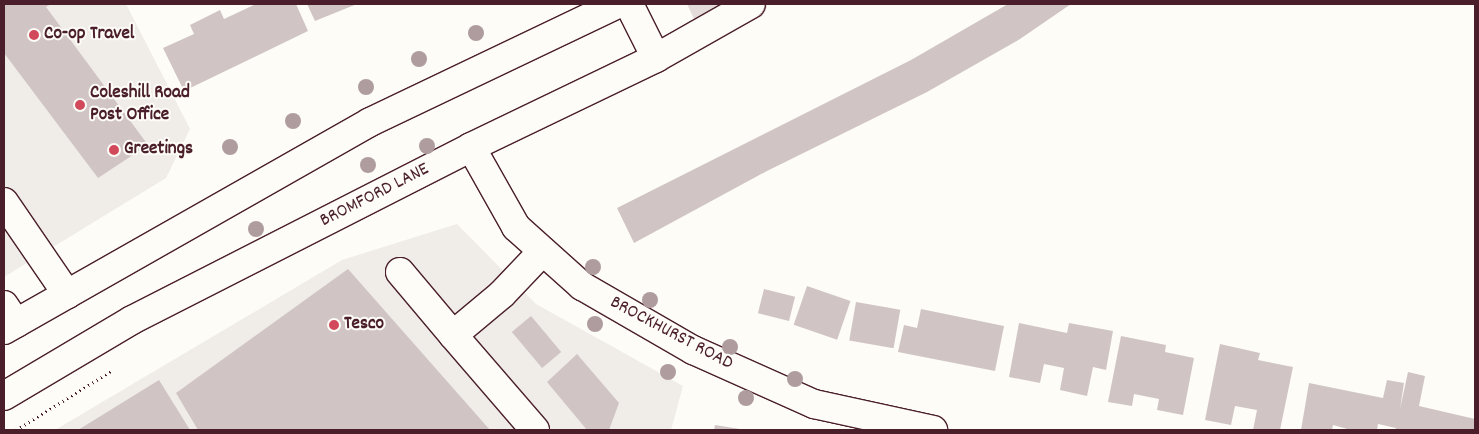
<!DOCTYPE html>
<style>
body{margin:0}
#map{position:relative;width:1479px;height:434px;overflow:hidden;background:#fdfcf7;font-family:Dekko,sans-serif}
div>[style]{position:absolute}
.built>*{inset:0;background:#f0ece8}
.green>*{inset:0;background:#e3dcda}
.building>*{inset:0;background:#d0c5c4;transform-origin:0 0}
.path>*{height:3px;margin-top:-1.5px;transform-origin:0;background:repeating-linear-gradient(90deg,#4a1f2b 0 1px,transparent 0 5px)}
.roads{filter:drop-shadow(1px 0 #4a1f2b) drop-shadow(-1px 0 #4a1f2b) drop-shadow(0 1px #4a1f2b) drop-shadow(0 -1px #4a1f2b)}
.minor>*{height:28px;margin:-14px;padding:0 14px;transform-origin:14px;border-radius:14px;background:#fdfcf7}
.major>*{height:28px;margin:-14px;padding:0 14px;transform-origin:14px;border-radius:14px;background:#fdfcf7}
.trees>*{width:16px;height:16px;margin:-8px;border-radius:50%;background:#af9c9f}
.dots>*{width:14px;height:14px;translate:-50% -50%;box-sizing:border-box;border:2px solid #fdfcf7;border-radius:50%}
span{translate:-50% -50%;white-space:nowrap;text-align:center;line-height:1.15;-webkit-text-stroke:4px #fdfcf7;paint-order:stroke}
.poi-label{font-size:19px;color:#4a1f2b;font-weight:700}
.left{translate:0 -50%;text-align:left}
.street-label{font-size:19px;color:#4a1f2b}
.frame{position:absolute;inset:0;border:5px solid #4a1f2b;pointer-events:none}
</style>
<div id="map">
<div class="built">
<div style="clip-path:polygon(4px 4px,126px 4px,190px 129px,166px 178px,4px 277px)"></div>
<div style="clip-path:polygon(457px 224px,536px 304px,683px 386px,671px 430px,55px 430px,342px 260px)"></div>
</div>
<div class="green">
<div style="clip-path:polygon(687px 4px,727px 4px,695px 21px)"></div>
</div>
<div class="building">
<div style="clip-path:polygon(4px 4px,51px 4px,46px 7px,148px 145px,98px 178px,4px 53px)"></div>
<div style="clip-path:polygon(256px 4px,296px 4px,308px 31px,184px 91px,163px 48px,194px 34px,190px 25px,220px 10px,224px 19px)"></div>
<div style="clip-path:polygon(307px 4px,357px 4px,315px 21px)"></div>
<div style="clip-path:polygon(1008px 4px,1071px 4px,1020px 39px,927px 92px,767px 171px,634px 243px,617px 208px,911px 60px)"></div>
<div style="clip-path:polygon(348px 269px,490px 430px,198px 430px,176px 393px)"></div>
<div style="left:807px;top:286px;width:46px;height:41px;rotate:19deg"></div>
<div style="left:764px;top:289px;width:32px;height:25px;rotate:14deg"></div>
<div style="left:856px;top:302px;width:45px;height:39px;rotate:10deg"></div>
<div style="clip-path:polygon(921px 309px,1004px 326px,995px 371px,898px 352px,904px 325px,917px 328px)"></div>
<div style="left:531px;top:316px;width:47px;height:25px;rotate:50deg"></div>
<div style="clip-path:polygon(1019px 323px,1067px 333px,1069px 323px,1113px 331px,1106px 370px,1093px 367px,1087px 396px,1060px 390px,1064px 368px,1044px 364px,1040px 383px,1009px 377px)"></div>
<div style="clip-path:polygon(1121px 336px,1166px 345px,1165px 352px,1194px 358px,1183px 415px,1157px 410px,1159px 399px,1134px 394px,1132px 406px,1108px 402px)"></div>
<div style="clip-path:polygon(1220px 344px,1260px 353px,1258px 360px,1293px 367px,1280px 430px,1253px 430px,1257px 410px,1235px 406px,1231px 425px,1205px 420px)"></div>
<div style="clip-path:polygon(577px 354px,619px 403px,609px 430px,587px 430px,547px 382px)"></div>
<div style="clip-path:polygon(1408px 372px,1425px 376px,1419px 406px,1475px 419px,1475px 430px,1395px 430px,1396px 428px,1378px 424px,1377px 430px,1351px 430px,1333px 425px,1332px 430px,1301px 430px,1309px 383px,1383px 398px,1387px 380px,1404px 383px,1400px 409px)"></div>
<div style="clip-path:polygon(159px 380px,190px 430px,78px 430px)"></div>
<div style="clip-path:polygon(715px 425px,740px 429px,740px 430px,714px 430px)"></div>
</div>
<div class="path">
<div style="left:16px;top:430px;width:112px;rotate:-31.8deg"></div>
</div>
<div class="roads">
<div class="minor">
<div style="left:471px;top:147px;width:92px;rotate:60.6deg"></div>
<div style="left:516px;top:227px;width:89px;rotate:41.8deg"></div>
<div style="left:582px;top:286px;width:128px;rotate:30deg"></div>
<div style="left:693px;top:350px;width:133px;rotate:24.1deg"></div>
<div style="left:814px;top:404px;width:122px;rotate:12.3deg"></div>
<div style="left:4px;top:202px;width:112px;rotate:55.6deg"></div>
<div style="left:400px;top:272px;width:82px;rotate:49.9deg"></div>
<div style="left:4px;top:305px;width:22px;rotate:56deg"></div>
<div style="left:535px;top:430px;width:125px;rotate:-130.8deg"></div>
<div style="left:453px;top:335px;width:64px;rotate:-39.9deg"></div>
<div style="left:502px;top:294px;width:59px;rotate:-46.4deg"></div>
</div>
<div class="major">
<div style="left:629px;top:4px;width:60px;rotate:63.4deg"></div>
<div style="left:4px;top:330px;width:421px;rotate:-29.6deg"></div>
<div style="left:370px;top:122px;width:274px;rotate:-25.5deg"></div>
<div style="left:4px;top:396px;width:149px;rotate:-30.7deg"></div>
<div style="left:132px;top:320px;width:381px;rotate:-27deg"></div>
<div style="left:471px;top:147px;width:205px;rotate:-25.7deg"></div>
<div style="left:656px;top:58px;width:109px;rotate:-29.6deg"></div>
</div>
</div>
<div class="trees">
<div style="left:476px;top:33px"></div>
<div style="left:419px;top:59px"></div>
<div style="left:366px;top:87px"></div>
<div style="left:293px;top:121px"></div>
<div style="left:427px;top:146px"></div>
<div style="left:230px;top:147px"></div>
<div style="left:368px;top:165px"></div>
<div style="left:256px;top:229px"></div>
<div style="left:593px;top:267px"></div>
<div style="left:650px;top:300px"></div>
<div style="left:595px;top:324px"></div>
<div style="left:730px;top:347px"></div>
<div style="left:668px;top:372px"></div>
<div style="left:795px;top:379px"></div>
<div style="left:746px;top:398px"></div>
</div>
<div class="dots">
<div style="left:34px;top:35px;background:#d1495b"></div>
<div style="left:80px;top:105px;background:#d1495b"></div>
<div style="left:114px;top:150px;background:#d1495b"></div>
<div style="left:334px;top:325px;background:#d1495b"></div>
</div>
<div class="poi-label">
<span class="left" style="left:44px;top:35px">Co-op Travel</span>
<span class="left" style="left:90px;top:105px">Coleshill Road<br>Post Office</span>
<span class="left" style="left:124px;top:150px">Greetings</span>
<span class="left" style="left:344px;top:325px">Tesco</span>
</div>
<div class="street-label">
<span style="left:375px;top:196px;rotate:-27deg">BROMFORD LANE</span>
<span style="left:671px;top:334px;rotate:28deg">BROCKHURST ROAD</span>
</div>
<div class="frame"></div>
</div>
